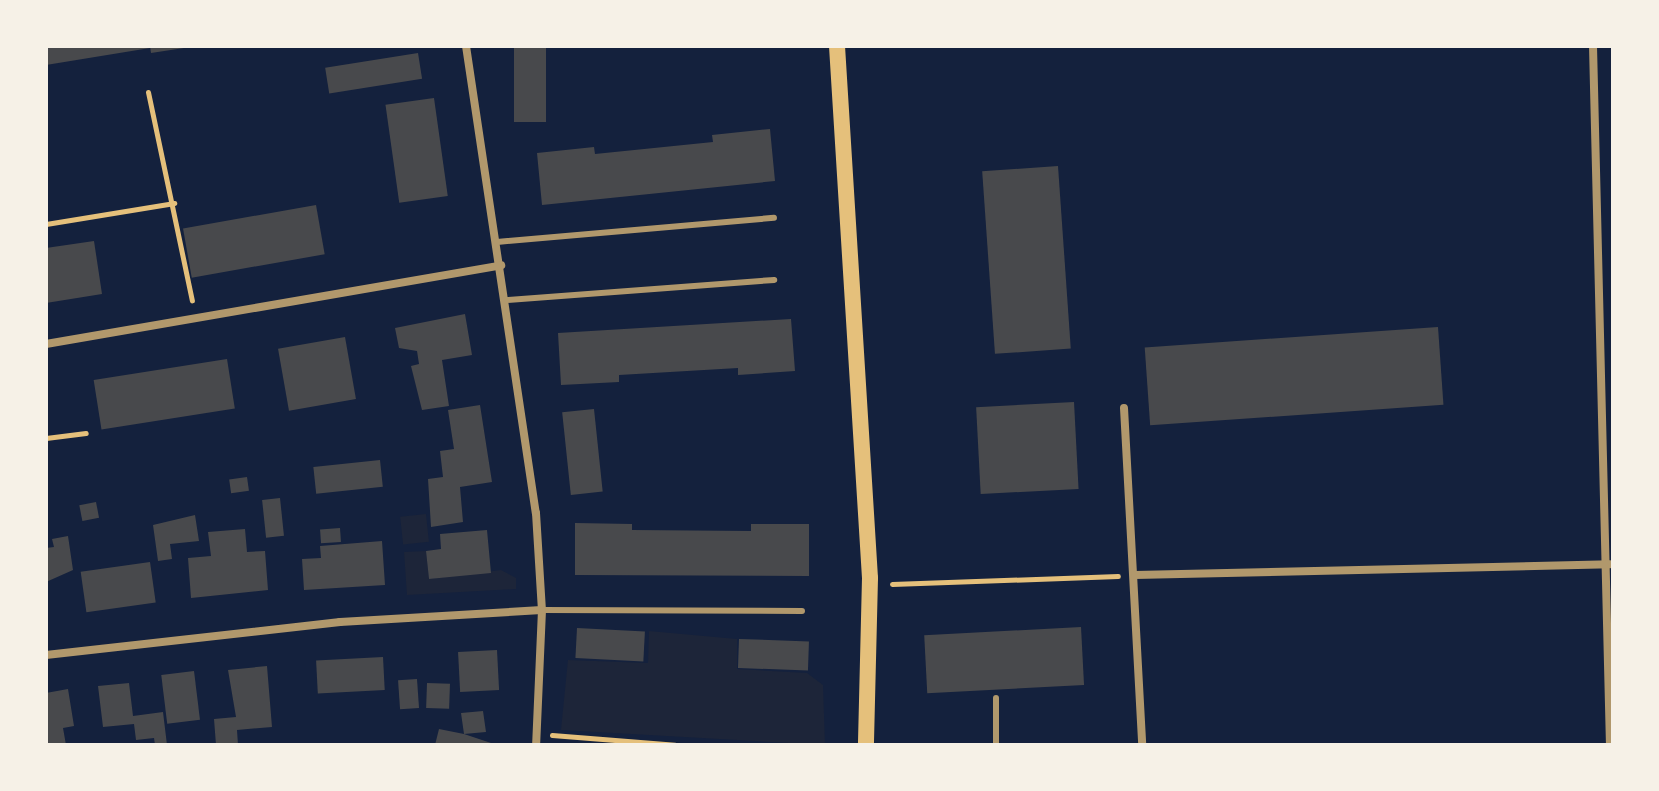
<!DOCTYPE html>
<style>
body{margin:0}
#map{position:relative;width:1659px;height:791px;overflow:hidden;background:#14213d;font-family:Ubuntu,sans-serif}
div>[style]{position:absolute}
.green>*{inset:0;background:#1d2539;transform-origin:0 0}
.building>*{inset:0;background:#48494c;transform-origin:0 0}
.path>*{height:5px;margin:-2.5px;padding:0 2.5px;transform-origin:2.5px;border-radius:2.5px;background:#e5c07b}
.service>*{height:6px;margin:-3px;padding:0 3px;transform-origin:3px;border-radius:3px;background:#b1986c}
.minor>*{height:8px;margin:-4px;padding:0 4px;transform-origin:4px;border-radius:4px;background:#b1986c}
.secondary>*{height:16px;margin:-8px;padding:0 8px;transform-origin:8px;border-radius:8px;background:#e5c07b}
span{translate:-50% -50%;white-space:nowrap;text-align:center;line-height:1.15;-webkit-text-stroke:6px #f6f1e7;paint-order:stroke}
.frame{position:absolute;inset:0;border:48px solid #f6f1e7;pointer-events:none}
</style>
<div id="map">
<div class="green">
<i style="left:426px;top:514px;width:28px;height:26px;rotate:84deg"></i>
<i style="clip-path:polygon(426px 551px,429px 579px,501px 570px,516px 578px,516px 589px,407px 595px,404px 552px)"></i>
<i style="clip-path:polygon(649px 631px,737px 639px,737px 669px,807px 673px,823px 685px,825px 745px,561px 730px,568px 660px,648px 663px)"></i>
</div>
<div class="building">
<i style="clip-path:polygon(46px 46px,150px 46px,150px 48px,46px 65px)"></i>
<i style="clip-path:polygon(150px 46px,184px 46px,184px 48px,151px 53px)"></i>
<i style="left:514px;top:46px;width:32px;height:76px"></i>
<i style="left:418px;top:53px;width:26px;height:94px;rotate:81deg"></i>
<i style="left:434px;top:98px;width:99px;height:49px;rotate:82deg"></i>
<i style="clip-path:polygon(770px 129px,775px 181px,542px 205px,537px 153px,594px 147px,595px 154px,713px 142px,712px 135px)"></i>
<i style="left:1058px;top:166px;width:183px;height:76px;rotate:86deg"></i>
<i style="left:316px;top:205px;width:50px;height:135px;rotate:80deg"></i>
<i style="clip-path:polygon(94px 241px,102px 294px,46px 303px,46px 248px)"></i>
<i style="clip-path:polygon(465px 314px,472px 355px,442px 360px,449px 406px,422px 410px,411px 366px,419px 364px,417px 351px,399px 348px,395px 328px)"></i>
<i style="clip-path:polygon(791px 319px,795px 371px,738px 375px,738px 368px,619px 375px,619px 382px,561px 385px,558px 333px)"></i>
<i style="left:1438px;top:327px;width:78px;height:294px;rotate:86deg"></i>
<i style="left:345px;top:337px;width:63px;height:68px;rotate:80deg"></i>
<i style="left:227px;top:359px;width:50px;height:135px;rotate:81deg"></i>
<i style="left:1074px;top:402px;width:87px;height:98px;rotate:87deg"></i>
<i style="clip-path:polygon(480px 405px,492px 482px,460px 487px,463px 522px,431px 527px,428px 479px,443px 477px,440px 451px,454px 449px,448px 410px)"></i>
<i style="left:594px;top:409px;width:83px;height:32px;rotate:84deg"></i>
<i style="left:380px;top:460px;width:27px;height:67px;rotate:84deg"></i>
<i style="left:247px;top:477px;width:14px;height:18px;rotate:82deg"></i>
<i style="left:280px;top:498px;width:38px;height:18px;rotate:84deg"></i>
<i style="left:96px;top:502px;width:16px;height:17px;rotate:79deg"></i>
<i style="clip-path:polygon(195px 515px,199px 541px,170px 544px,172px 559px,158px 561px,153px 525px)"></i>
<i style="clip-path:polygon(575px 523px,632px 524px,632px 530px,751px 531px,751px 524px,809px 524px,809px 576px,575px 575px)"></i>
<i style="left:340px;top:528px;width:14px;height:20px;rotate:86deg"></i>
<i style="clip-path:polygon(245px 529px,247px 552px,265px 551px,268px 590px,191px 598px,188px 558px,211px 556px,208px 532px)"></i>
<i style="clip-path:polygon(487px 530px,491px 573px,429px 579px,426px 551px,441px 549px,440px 534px)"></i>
<i style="clip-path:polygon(68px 536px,73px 570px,46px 582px,46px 548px,54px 547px,52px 539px)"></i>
<i style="clip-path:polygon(382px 541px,385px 585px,304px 590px,302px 559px,321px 558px,320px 546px)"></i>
<i style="left:150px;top:562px;width:41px;height:70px;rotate:82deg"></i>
<i style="left:1081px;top:627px;width:58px;height:157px;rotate:87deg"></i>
<i style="left:577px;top:628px;width:68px;height:30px;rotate:3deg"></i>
<i style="left:739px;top:639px;width:70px;height:29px;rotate:2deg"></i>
<i style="left:497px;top:650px;width:40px;height:39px;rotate:87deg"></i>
<i style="left:383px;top:657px;width:33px;height:67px;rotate:87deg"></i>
<i style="clip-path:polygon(267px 666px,272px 727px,237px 730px,238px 745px,216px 745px,214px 719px,236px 717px,228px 670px)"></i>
<i style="left:194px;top:671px;width:49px;height:33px;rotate:83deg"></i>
<i style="left:417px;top:679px;width:29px;height:19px;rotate:86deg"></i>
<i style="clip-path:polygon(129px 683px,133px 716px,163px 712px,167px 745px,155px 745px,154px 738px,136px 740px,134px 724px,103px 727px,98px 686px)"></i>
<i style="left:427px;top:683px;width:23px;height:25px;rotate:2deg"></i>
<i style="clip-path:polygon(68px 689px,74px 726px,63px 728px,66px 745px,46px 745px,46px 693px)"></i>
<i style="clip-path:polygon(483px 711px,486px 732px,464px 734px,497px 745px,435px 745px,439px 729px,464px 734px,461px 713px)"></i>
</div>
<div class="path">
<i style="left:148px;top:92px;width:213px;rotate:78.1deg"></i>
<i style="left:46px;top:224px;width:130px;rotate:-9.3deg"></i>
<i style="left:46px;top:438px;width:40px;rotate:-7.1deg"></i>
<i style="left:892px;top:584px;width:226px;rotate:-2deg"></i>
<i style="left:552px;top:735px;width:123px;rotate:4.6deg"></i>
</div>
<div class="service">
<i style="left:497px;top:242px;width:278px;rotate:-5deg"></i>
<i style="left:507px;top:300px;width:268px;rotate:-4.3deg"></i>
<i style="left:542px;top:610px;width:260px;rotate:0.2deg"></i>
<i style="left:996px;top:698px;width:47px;rotate:90deg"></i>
</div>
<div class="minor">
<i style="left:466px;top:46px;width:472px;rotate:81.5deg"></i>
<i style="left:536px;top:513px;width:97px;rotate:86.5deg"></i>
<i style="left:542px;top:610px;width:135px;rotate:92.5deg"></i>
<i style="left:1593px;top:46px;width:699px;rotate:88.61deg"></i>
<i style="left:46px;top:344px;width:462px;rotate:-9.8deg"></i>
<i style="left:1124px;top:408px;width:337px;rotate:86.9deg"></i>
<i style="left:1135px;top:575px;width:475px;rotate:-1.3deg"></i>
<i style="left:46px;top:655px;width:296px;rotate:-6.4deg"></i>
<i style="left:340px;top:622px;width:202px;rotate:-3.4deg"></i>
</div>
<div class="secondary">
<i style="left:837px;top:46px;width:533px;rotate:86.45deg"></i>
<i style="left:870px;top:578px;width:167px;rotate:91.4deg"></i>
</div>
<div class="frame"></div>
</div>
